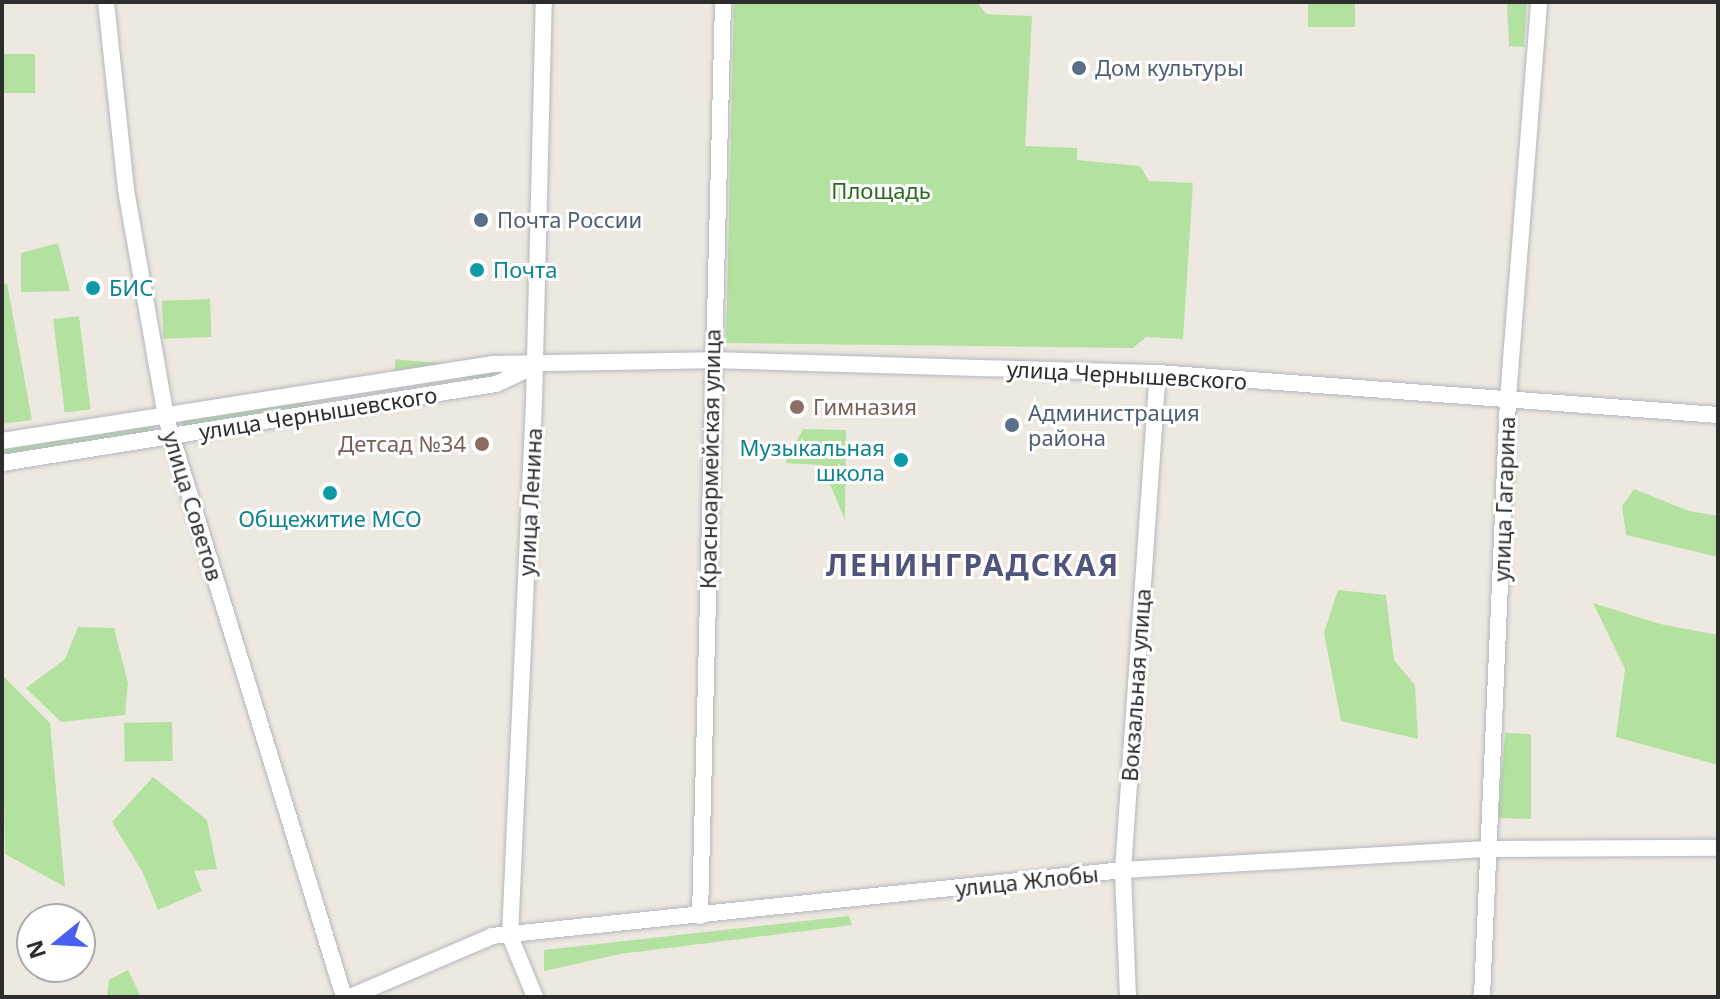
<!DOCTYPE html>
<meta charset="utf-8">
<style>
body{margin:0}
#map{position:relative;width:1720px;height:999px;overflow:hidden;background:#eee9e0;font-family:"Noto Sans",sans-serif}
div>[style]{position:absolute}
.green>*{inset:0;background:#b3e1a0;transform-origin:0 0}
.roads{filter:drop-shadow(0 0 2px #b4b6bf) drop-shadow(0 0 2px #b4b6bf)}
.minor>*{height:16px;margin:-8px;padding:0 8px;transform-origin:8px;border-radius:8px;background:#fff}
.dots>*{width:22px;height:22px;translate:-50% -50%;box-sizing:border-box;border:4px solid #fff;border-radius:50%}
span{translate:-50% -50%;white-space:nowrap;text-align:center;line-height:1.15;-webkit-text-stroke:6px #fff;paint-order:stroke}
.service-label{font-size:22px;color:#4e5e75}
.left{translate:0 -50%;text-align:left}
.park-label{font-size:22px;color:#2a691f}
.culture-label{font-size:22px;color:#0d838f}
.right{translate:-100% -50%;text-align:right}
.street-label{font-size:22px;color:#2d2d2d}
.education-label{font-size:22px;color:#785e54}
.district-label{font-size:30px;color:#4f547c;font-weight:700;letter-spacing:2px}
.frame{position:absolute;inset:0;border:4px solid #2d2d2d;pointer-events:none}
.north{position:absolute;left:16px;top:903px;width:80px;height:80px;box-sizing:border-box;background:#fff;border:2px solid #ababab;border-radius:50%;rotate:252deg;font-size:22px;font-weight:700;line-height:32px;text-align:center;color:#2d2d2d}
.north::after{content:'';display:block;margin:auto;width:28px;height:36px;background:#495ff2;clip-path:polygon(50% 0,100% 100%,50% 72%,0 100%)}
</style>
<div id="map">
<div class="green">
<i style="clip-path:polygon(734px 2px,977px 2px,986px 14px,1032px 16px,1025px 146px,1077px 148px,1077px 160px,1140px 166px,1149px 181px,1193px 183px,1183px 339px,1146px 337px,1133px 348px,726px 343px)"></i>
<i style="left:1308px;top:2px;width:47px;height:25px"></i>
<i style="clip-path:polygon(1507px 2px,1527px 2px,1524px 47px,1509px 46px)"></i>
<i style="left:2px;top:54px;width:33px;height:39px"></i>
<i style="clip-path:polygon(58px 243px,70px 291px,21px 292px,21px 253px)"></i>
<i style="clip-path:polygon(7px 283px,32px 420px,2px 424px,2px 284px)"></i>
<i style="left:210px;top:299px;width:38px;height:48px;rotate:88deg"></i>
<i style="left:79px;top:316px;width:94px;height:26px;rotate:83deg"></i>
<i style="left:496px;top:368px;width:12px;height:101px;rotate:95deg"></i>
<i style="clip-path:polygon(311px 396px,304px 412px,184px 430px,181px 418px)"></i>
<i style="clip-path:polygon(153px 424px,155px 435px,2px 459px,2px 445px)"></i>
<i style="clip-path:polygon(803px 429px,846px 430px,845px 520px,822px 465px,785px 463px)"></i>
<i style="clip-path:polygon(1634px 489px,1689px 511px,1718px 516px,1718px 557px,1626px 535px,1622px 506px)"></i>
<i style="clip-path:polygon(1338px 590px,1386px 595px,1394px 660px,1415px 685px,1418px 739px,1341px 721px,1324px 633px)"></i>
<i style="clip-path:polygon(1593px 603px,1660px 624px,1718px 635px,1718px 765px,1616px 737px,1625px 669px)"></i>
<i style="clip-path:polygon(78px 627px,114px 628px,128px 683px,125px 715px,61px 722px,26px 688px,65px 659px)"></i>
<i style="clip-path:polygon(2px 675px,50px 723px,65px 887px,5px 854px)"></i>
<i style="left:172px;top:722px;width:39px;height:48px;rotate:89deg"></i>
<i style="clip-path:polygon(1505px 733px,1531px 734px,1531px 819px,1498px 818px)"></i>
<i style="clip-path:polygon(153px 777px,207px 820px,217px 869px,194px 871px,202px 891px,158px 910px,143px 873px,112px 822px)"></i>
<i style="clip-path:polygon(849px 916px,852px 925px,620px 954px,544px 971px,544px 950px)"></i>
<i style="clip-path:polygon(37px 967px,70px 967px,69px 978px,34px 976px)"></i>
<i style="clip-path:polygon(128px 970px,141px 997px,107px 997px,109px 980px)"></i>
</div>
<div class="roads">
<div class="minor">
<i style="left:106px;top:2px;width:189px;rotate:83.9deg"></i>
<i style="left:126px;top:190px;width:231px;rotate:80deg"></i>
<i style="left:166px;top:418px;width:606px;rotate:72.91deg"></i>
<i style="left:2px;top:441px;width:496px;rotate:-8.9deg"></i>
<i style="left:492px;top:364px;width:219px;rotate:-1deg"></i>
<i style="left:711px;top:360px;width:447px;rotate:1.7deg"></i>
<i style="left:1158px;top:373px;width:562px;rotate:4.29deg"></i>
<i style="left:2px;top:463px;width:500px;rotate:-9.09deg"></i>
<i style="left:496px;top:384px;width:38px;rotate:-25deg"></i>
<i style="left:700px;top:916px;width:914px;rotate:-88.56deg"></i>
<i style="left:350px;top:997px;width:155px;rotate:-23.2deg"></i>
<i style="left:492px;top:936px;width:634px;rotate:-5.97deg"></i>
<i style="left:1123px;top:870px;width:368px;rotate:-3.3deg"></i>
<i style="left:1490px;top:849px;width:228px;rotate:-0.3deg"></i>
<i style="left:535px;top:997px;width:66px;rotate:-112.3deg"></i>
<i style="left:510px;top:936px;width:536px;rotate:-87.43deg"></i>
<i style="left:534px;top:401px;width:399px;rotate:-88.6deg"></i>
<i style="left:1128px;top:997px;width:127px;rotate:-92.3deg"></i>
<i style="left:1123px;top:870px;width:498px;rotate:-86deg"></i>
<i style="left:1482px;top:997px;width:600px;rotate:-87.51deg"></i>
<i style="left:1508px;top:398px;width:397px;rotate:-85.5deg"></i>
</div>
</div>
<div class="dots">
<i style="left:1079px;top:68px;background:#5c6f8a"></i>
<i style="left:481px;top:220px;background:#5c6f8a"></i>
<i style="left:477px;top:270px;background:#0f9aa8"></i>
<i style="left:93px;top:288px;background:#0f9aa8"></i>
<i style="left:797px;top:407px;background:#8d6e63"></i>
<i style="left:1012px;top:425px;background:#5c6f8a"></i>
<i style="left:482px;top:444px;background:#8d6e63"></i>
<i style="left:901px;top:460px;background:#0f9aa8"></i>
<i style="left:330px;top:493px;background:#0f9aa8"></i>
</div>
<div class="service-label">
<span class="left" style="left:1095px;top:68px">Дом культуры</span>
<span class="left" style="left:497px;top:220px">Почта России</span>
<span class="left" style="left:1028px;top:425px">Администрация<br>района</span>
</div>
<div class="park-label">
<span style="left:881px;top:191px">Площадь</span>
</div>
<div class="culture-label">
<span class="left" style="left:493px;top:270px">Почта</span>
<span class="left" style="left:109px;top:288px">БИС</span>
<span class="right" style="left:885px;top:460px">Музыкальная<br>школа</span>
<span style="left:330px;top:519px">Общежитие МСО</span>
</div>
<div class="street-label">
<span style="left:1127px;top:375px;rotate:3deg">улица Чернышевского</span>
<span style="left:318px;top:413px;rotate:-9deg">улица Чернышевского</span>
<span style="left:710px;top:459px;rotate:-89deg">Красноармейская улица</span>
<span style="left:1504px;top:499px;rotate:-88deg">улица Гагарина</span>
<span style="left:530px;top:502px;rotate:-87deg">улица Ленина</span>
<span style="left:193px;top:506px;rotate:73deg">улица Советов</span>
<span style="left:1136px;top:685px;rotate:-86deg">Вокзальная улица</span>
<span style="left:1027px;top:881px;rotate:-6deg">улица Жлобы</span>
</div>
<div class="education-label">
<span class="left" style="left:813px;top:407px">Гимназия</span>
<span class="right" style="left:466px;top:444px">Детсад №34</span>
</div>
<div class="district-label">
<span style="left:973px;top:565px">ЛЕНИНГРАДСКАЯ</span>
</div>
<div class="frame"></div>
<div class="north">N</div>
</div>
